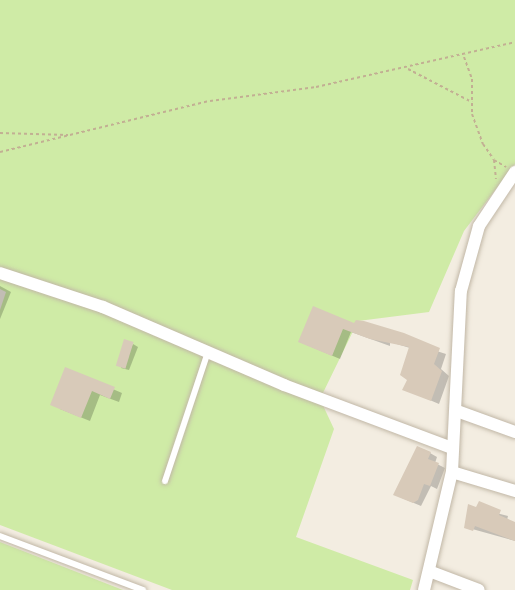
<!DOCTYPE html>
<style>
body{margin:0}
#map{position:relative;width:515px;height:590px;overflow:hidden;background:#f3ede1;font-family:"Source Sans 3",sans-serif}
div>[style]{position:absolute}
.green>*{inset:0;background:#cfeba6}
.shadow>*{inset:0;background:#0003}
.building>*{inset:0;background:#d8cab9;transform-origin:0 0}
.path>*{height:2px;margin-top:-1px;transform-origin:0;background:repeating-linear-gradient(90deg,#c2af93 0 3px,transparent 0 6px)}
.roads{filter:drop-shadow(0 0 2px #c1b7a6) drop-shadow(0 0 2px #c1b7a6)}
.lane>*{height:6px;margin:-3px;padding:0 3px;transform-origin:3px;border-radius:3px;background:#fff}
.street>*{height:12px;margin:-6px;padding:0 6px;transform-origin:6px;border-radius:6px;background:#fff}
span{translate:-50% -50%;white-space:nowrap;text-align:center;line-height:1.15;-webkit-text-stroke:4.5px #fff;paint-order:stroke}
</style>
<div id="map">
<div class="green">
<i style="clip-path:polygon(0 0,515px 0,515px 164px,464px 231px,429px 312px,358px 321px,320px 399px,334px 429px,296px 537px,413px 580px,410px 590px,172px 590px,0 525px,0 310px,6px 292px,0 289px)"></i>
<i style="clip-path:polygon(0 542px,123px 590px,0 590px)"></i>
</div>
<div class="shadow">
<i style="clip-path:polygon(0 286px,11px 292px,0 319px)"></i>
<i style="clip-path:polygon(355px 325px,446px 354px,441px 369px,449px 376px,439px 404px,404px 389px,409px 380px,410px 348px,390px 342px,390px 346px,351px 332px,340px 359px,300px 342px)"></i>
<i style="clip-path:polygon(133px 344px,138px 347px,129px 370px,121px 368px)"></i>
<i style="clip-path:polygon(66px 369px,122px 393px,119px 402px,100px 395px,90px 421px,60px 409px)"></i>
<i style="clip-path:polygon(430px 453px,437px 457px,435px 463px,445px 468px,437px 489px,431px 486px,421px 506px,402px 498px)"></i>
<i style="clip-path:polygon(469px 506px,508px 516px,507px 520px,515px 523px,515px 541px,465px 527px)"></i>
</div>
<div class="building">
<i style="clip-path:polygon(313px 306px,354px 323px,356px 320px,364px 321px,404px 333px,440px 348px,434px 364px,442px 371px,431px 401px,402px 390px,407px 380px,400px 375px,409px 347px,370px 339px,343px 329px,332px 356px,298px 342px)"></i>
<i style="left:124px;top:339px;width:10px;height:28px;rotate:17deg"></i>
<i style="clip-path:polygon(65px 367px,115px 387px,110px 399px,92px 391px,81px 418px,50px 405px)"></i>
<i style="clip-path:polygon(417px 446px,431px 452px,428px 459px,439px 463px,430px 486px,424px 484px,418px 500px,413px 503px,393px 495px)"></i>
<i style="clip-path:polygon(479px 501px,501px 510px,499px 515px,515px 522px,515px 541px,475px 526px,473px 531px,464px 528px,468px 504px,476px 507px)"></i>
</div>
<div class="path">
<i style="left:464px;top:57px;width:23px;rotate:70deg"></i>
<i style="left:472px;top:79px;width:35px;rotate:90deg"></i>
<i style="left:472px;top:114px;width:32px;rotate:70deg"></i>
<i style="left:483px;top:144px;width:19px;rotate:55deg"></i>
<i style="left:494px;top:160px;width:14px;rotate:30deg"></i>
<i style="left:408px;top:69px;width:72px;rotate:27.3deg"></i>
<i style="left:0;top:133px;width:68px;rotate:1.7deg"></i>
<i style="left:0;top:152px;width:216px;rotate:-13.7deg"></i>
<i style="left:210px;top:101px;width:107px;rotate:-7.5deg"></i>
<i style="left:316px;top:87px;width:204px;rotate:-12.7deg"></i>
<i style="left:494px;top:160px;width:19px;rotate:84deg"></i>
</div>
<div class="roads">
<div class="lane">
<i style="left:165px;top:481px;width:136px;rotate:-71.6deg"></i>
<i style="left:0;top:536px;width:153px;rotate:20.7deg"></i>
</div>
<div class="street">
<i style="left:0;top:273px;width:108px;rotate:18.3deg"></i>
<i style="left:103px;top:307px;width:197px;rotate:23.3deg"></i>
<i style="left:284px;top:385px;width:179px;rotate:20.6deg"></i>
<i style="left:457px;top:411px;width:62px;rotate:19.9deg"></i>
<i style="left:452px;top:472px;width:66px;rotate:16.8deg"></i>
<i style="left:429px;top:571px;width:53px;rotate:20.8deg"></i>
<i style="left:424px;top:590px;width:121px;rotate:-76.7deg"></i>
<i style="left:452px;top:472px;width:181px;rotate:-87.2deg"></i>
<i style="left:461px;top:291px;width:67px;rotate:-74.5deg"></i>
<i style="left:479px;top:226px;width:65px;rotate:-56.3deg"></i>
</div>
</div>
</div>
